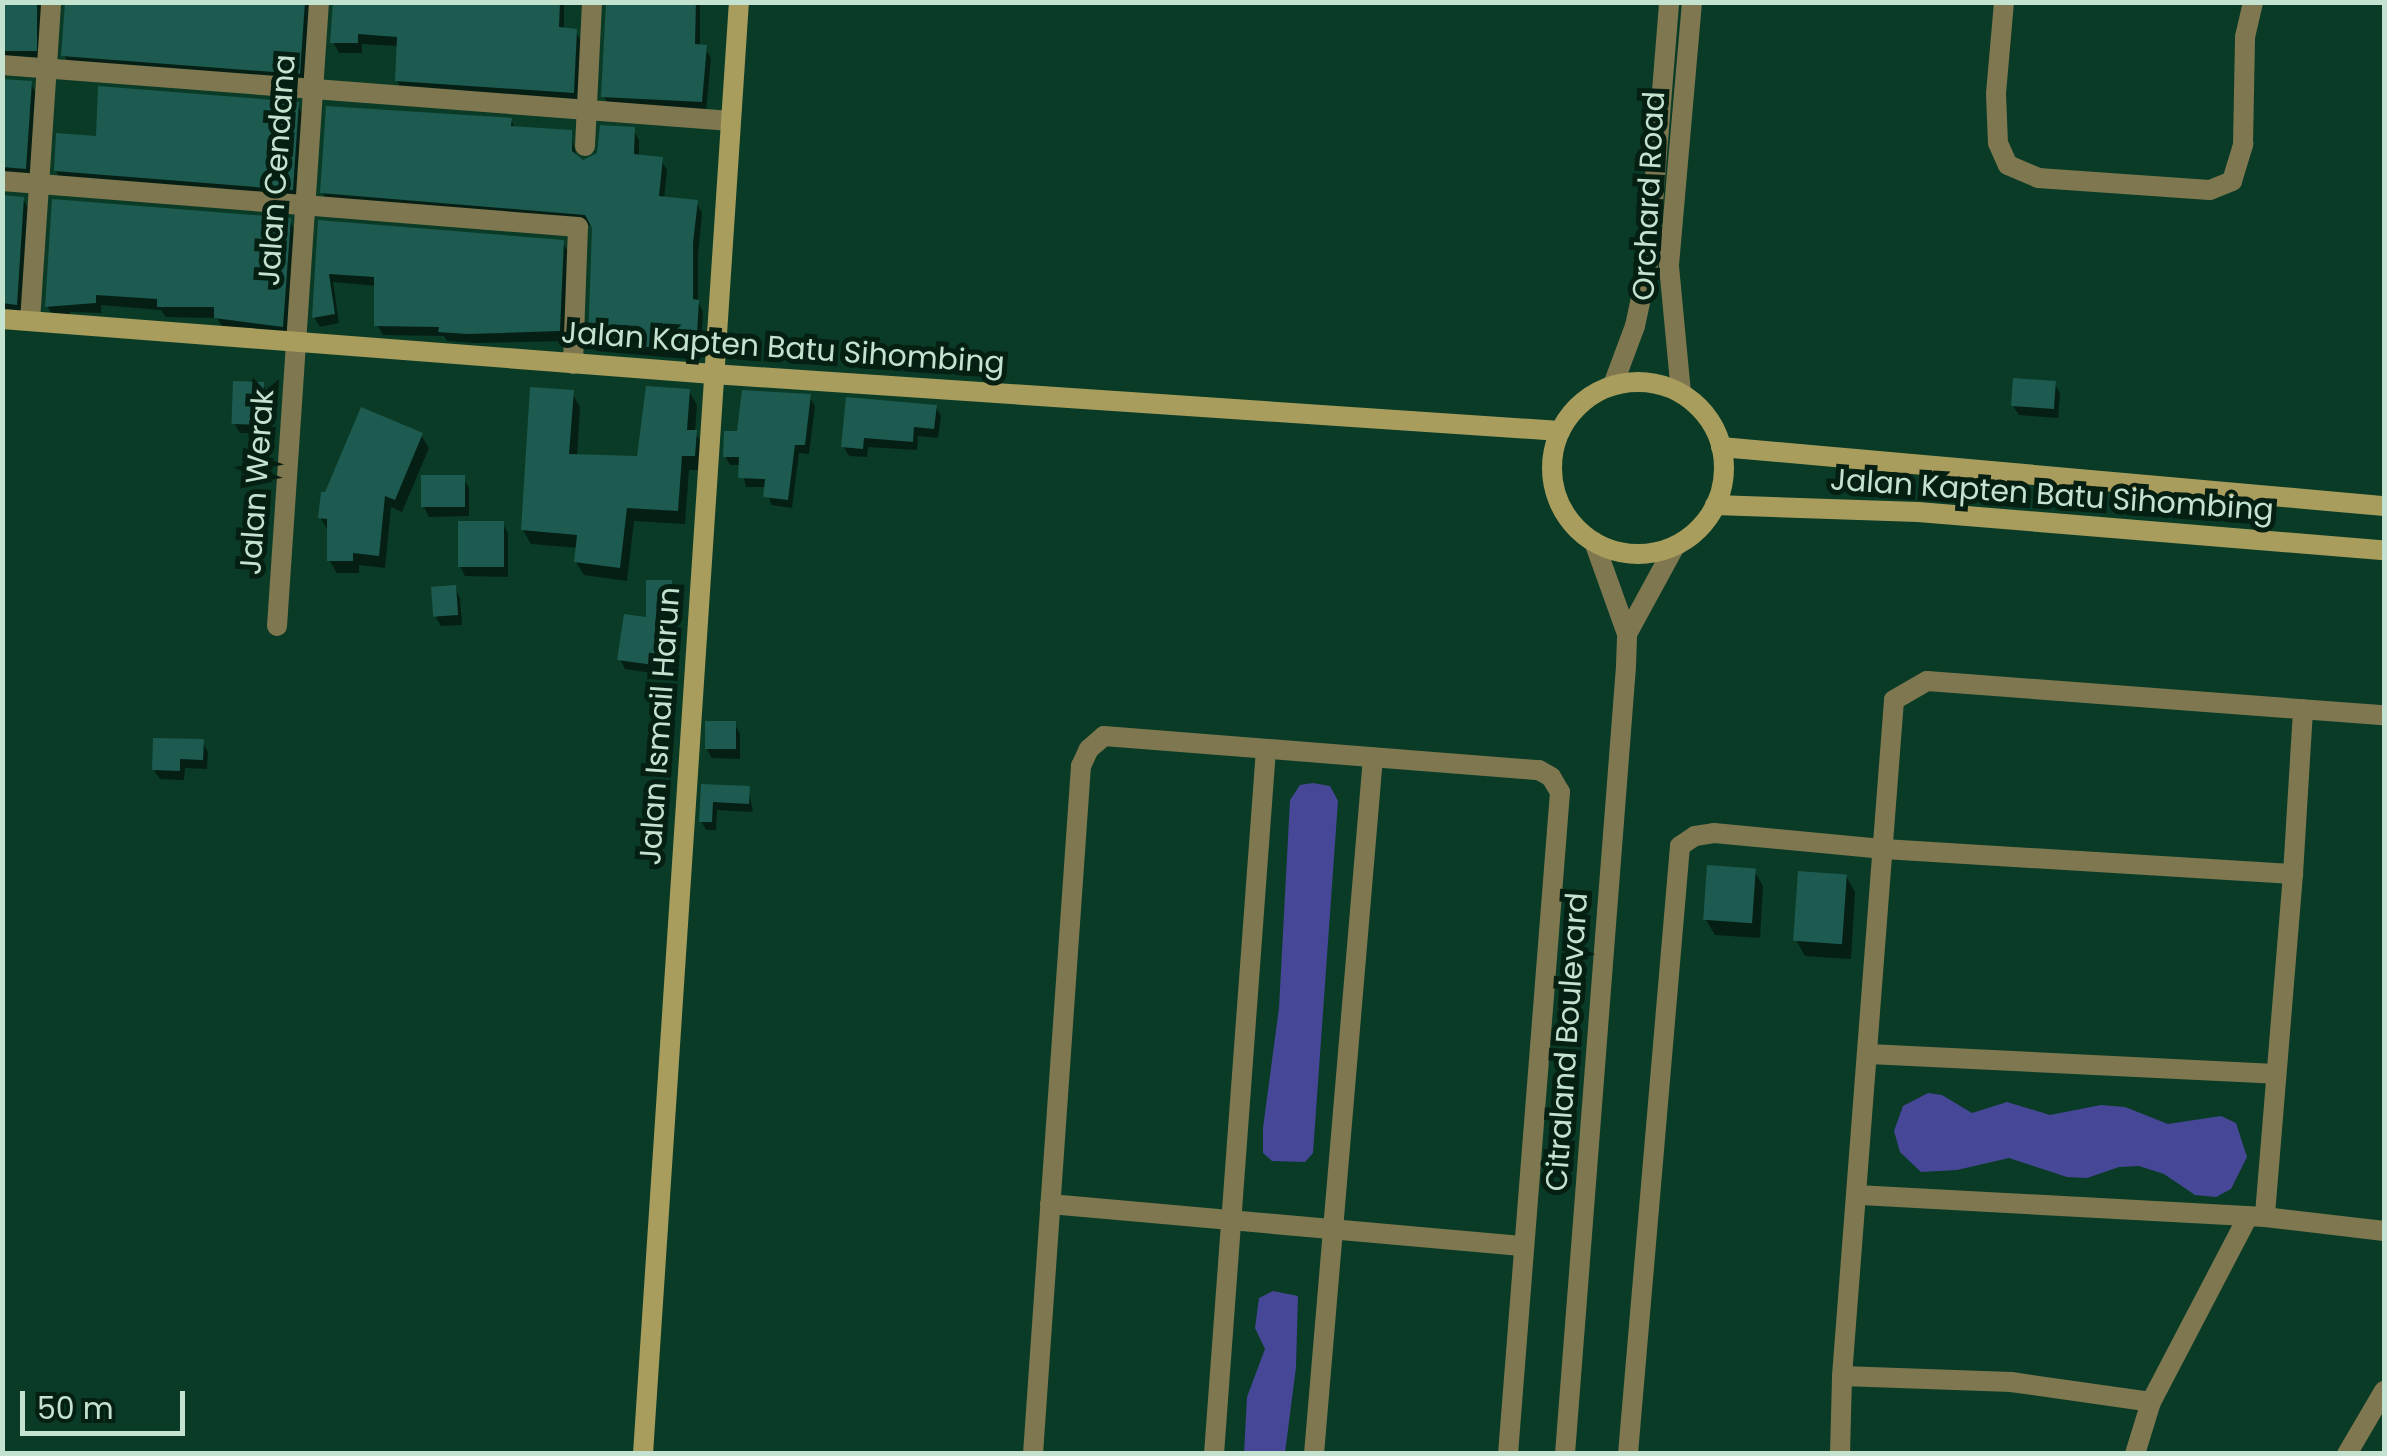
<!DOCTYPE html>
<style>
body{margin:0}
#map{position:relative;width:2387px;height:1456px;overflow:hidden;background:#0a3b26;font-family:Poppins,sans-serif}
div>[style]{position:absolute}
.water>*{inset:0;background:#474797}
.shadow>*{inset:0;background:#0007}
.building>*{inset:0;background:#1d5a4f;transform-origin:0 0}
.street>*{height:20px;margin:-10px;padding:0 10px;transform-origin:10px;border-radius:10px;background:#7e774f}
.secondary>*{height:20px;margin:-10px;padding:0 10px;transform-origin:10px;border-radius:10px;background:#a99d5d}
.secondary>.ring{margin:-10px;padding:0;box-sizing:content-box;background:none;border:20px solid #a99d5d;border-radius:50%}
span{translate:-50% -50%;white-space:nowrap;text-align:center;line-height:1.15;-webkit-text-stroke:10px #061f13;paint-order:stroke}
.street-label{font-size:30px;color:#c4e2d0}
.frame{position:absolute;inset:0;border:5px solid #c4e2d0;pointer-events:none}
.scale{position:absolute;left:20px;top:1391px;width:165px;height:45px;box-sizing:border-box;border:5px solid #c4e2d0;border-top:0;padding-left:12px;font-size:30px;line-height:35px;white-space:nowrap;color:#c4e2d0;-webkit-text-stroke:8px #061f13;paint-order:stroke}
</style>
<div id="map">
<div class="water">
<i style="clip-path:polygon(1313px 783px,1330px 786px,1338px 801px,1313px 1153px,1305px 1162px,1272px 1161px,1263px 1153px,1263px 1128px,1279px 1008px,1290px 800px,1300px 785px)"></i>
<i style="clip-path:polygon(1928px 1093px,1942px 1095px,1972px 1113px,2007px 1102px,2050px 1115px,2101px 1105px,2125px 1107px,2168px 1124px,2221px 1116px,2236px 1123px,2247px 1157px,2231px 1189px,2216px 1197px,2195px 1195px,2164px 1174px,2139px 1166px,2119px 1167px,2087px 1178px,2067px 1177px,2009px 1158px,1957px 1170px,1921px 1172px,1900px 1152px,1894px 1131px,1903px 1106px)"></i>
<i style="clip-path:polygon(1273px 1291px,1298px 1296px,1296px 1367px,1285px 1453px,1244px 1453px,1247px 1397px,1265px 1349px,1255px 1328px,1259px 1298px)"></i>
</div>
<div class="shadow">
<i style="clip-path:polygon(2px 2px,49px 2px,39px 64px,2px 63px)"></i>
<i style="clip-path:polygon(66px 2px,316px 2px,305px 84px,70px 66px,64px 55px)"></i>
<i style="clip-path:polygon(333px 2px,564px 2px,564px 30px,575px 31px,582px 42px,579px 103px,403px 91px,397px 81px,399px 46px,362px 44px,362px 53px,339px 53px,333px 42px)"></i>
<i style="clip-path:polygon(608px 2px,700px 2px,700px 47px,705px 48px,711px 58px,706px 112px,610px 107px,604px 97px)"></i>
<i style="clip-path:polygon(2px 80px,30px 83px,37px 94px,31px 179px,2px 179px)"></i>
<i style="clip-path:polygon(297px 104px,303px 115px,297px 200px,62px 181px,56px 171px,99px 138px)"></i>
<i style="clip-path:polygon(511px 120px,515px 128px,570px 132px,577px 158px,583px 162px,633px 130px,639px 140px,639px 157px,661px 160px,667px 170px,664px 199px,696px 202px,702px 213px,698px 255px,698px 302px,703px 312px,700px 360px,596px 351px,590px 341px,594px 226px,328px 202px,322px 192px)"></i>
<i style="clip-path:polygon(2px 196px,23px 199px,29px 210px,22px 315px,2px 313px)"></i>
<i style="clip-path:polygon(289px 220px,296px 232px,289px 337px,223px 328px,217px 318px,166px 317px,161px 310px,101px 305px,101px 313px,70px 312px,69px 319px,54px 318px,47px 306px)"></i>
<i style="clip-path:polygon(320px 223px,562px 242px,568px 252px,565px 341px,475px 343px,447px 341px,444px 336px,383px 335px,377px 325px,377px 286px,333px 282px,339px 323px,320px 327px,314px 317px)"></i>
<i style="clip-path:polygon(2054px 383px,2060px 393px,2058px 418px,2019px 415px,2013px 406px)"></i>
<i style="clip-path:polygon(263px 385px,268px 394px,267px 434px,240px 433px,234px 423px)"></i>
<i style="clip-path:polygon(689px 391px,697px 405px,695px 432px,703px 447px,702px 470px,689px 470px,685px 524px,634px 521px,627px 581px,584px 575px,576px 562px,578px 548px,531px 544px,523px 530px,572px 393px,580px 407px,577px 457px,640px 459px)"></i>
<i style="clip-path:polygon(809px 397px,815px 406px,809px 454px,799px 453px,792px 508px,771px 505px,767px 487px,746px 487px,741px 465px,730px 465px,725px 456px,740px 433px)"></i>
<i style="clip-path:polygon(936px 407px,941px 416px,938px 438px,918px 436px,917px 450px,868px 447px,867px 457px,849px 456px,844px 447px)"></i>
<i style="clip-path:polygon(421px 435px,429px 448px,402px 512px,391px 507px,385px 568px,359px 565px,359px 573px,337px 573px,329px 560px,328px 531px,321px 518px)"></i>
<i style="clip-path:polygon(463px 478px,469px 488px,469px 516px,429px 517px,424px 507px)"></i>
<i style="clip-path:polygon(503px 524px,508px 533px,508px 577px,465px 576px,460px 566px)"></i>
<i style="clip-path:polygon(670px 582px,676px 592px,676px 619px,667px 619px,658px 674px,625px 669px,620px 659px)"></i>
<i style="clip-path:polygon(455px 588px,460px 598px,462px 625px,441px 626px,435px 616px)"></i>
<i style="clip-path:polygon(735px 724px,740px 734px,740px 759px,712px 758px,706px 748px)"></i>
<i style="clip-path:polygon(202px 742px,208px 752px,207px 769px,185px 768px,184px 780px,160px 779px,154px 770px)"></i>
<i style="clip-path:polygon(703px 787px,748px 788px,753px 812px,717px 810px,716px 830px,706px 830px,701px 821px)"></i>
<i style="clip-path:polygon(1754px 871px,1763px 886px,1760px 938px,1715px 935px,1706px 920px)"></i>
<i style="clip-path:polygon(1846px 876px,1855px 892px,1851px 959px,1805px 956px,1796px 940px)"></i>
</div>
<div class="building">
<i style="left:2px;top:2px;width:35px;height:49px"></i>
<i style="clip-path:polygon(65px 2px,305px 2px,300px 74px,61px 56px)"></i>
<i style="clip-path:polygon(333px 2px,560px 2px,559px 27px,577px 29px,574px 93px,395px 81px,397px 37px,358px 34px,358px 43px,330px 43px)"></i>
<i style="clip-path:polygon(606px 2px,696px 2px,695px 44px,707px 45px,702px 102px,601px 97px)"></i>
<i style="clip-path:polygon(2px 79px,32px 81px,26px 169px,2px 167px)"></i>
<i style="clip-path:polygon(98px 86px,299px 102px,293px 190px,54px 171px,56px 133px,96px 136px)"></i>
<i style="clip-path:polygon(326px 106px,512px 118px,511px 126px,572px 130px,572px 151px,583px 160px,597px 153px,600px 125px,635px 127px,634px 154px,663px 157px,659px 196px,698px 200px,693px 243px,693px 299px,699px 300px,696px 351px,588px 342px,592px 228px,585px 215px,320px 193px)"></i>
<i style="clip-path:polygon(2px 195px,24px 197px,17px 305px,2px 303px)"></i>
<i style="clip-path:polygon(52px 199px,291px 218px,283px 327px,214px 318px,214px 307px,157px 307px,157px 299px,96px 295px,96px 303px,45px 307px)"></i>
<i style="clip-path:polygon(318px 220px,564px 240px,560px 331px,468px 334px,438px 332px,439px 327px,374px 326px,374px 277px,329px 274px,335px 314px,312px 318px)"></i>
<i style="left:2013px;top:378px;width:43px;height:28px;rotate:4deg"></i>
<i style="left:233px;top:381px;width:31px;height:43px;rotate:2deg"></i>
<i style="clip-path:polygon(646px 386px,690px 389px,687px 430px,697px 430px,695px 456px,682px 456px,678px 511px,627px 508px,620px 568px,574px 562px,577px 535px,521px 530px,530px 387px,574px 390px,569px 454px,637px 456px)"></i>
<i style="clip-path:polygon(742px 390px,811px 394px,805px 445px,795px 445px,788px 500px,763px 497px,765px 479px,738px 478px,739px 457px,723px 457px,724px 431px,737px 431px)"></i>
<i style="clip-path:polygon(846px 397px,937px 405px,934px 429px,914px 427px,913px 442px,864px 438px,863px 449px,841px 447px)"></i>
<i style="clip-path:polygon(361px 407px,423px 433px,395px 500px,385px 496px,379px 556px,353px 553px,353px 561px,327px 561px,327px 519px,318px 518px,321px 492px,325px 492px)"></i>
<i style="left:465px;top:475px;width:32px;height:44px;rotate:90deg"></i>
<i style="left:458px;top:521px;width:46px;height:46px"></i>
<i style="clip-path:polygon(646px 580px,672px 580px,672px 609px,662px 609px,654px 665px,617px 660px,624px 614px,646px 617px)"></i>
<i style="left:456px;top:585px;width:30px;height:25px;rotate:86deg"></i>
<i style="left:705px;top:721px;width:31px;height:28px"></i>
<i style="clip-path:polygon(153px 738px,204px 739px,203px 760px,180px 759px,180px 771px,152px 770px)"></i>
<i style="clip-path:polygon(701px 784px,750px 786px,749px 804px,713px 802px,712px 822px,699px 822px)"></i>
<i style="left:1707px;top:865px;width:49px;height:55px;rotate:4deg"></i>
<i style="left:1798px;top:871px;width:49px;height:70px;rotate:4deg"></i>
</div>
<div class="street">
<i style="left:2004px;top:2px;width:92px;rotate:95deg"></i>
<i style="left:1996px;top:94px;width:49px;rotate:87.7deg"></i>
<i style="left:1998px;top:143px;width:24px;rotate:66deg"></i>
<i style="left:2008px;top:165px;width:33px;rotate:23deg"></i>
<i style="left:2038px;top:178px;width:172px;rotate:4deg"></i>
<i style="left:2210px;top:190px;width:24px;rotate:-22deg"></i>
<i style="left:2232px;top:181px;width:39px;rotate:-73deg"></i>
<i style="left:2243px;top:144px;width:107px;rotate:-88.9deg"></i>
<i style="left:2245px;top:37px;width:36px;rotate:-77deg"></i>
<i style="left:2px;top:65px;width:731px;rotate:4.39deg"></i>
<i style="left:585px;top:146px;width:144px;rotate:-87.2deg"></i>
<i style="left:2px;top:181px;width:578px;rotate:4.57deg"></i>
<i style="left:578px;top:227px;width:137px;rotate:92.1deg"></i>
<i style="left:30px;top:321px;width:320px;rotate:-86.2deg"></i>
<i style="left:1613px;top:385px;width:63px;rotate:-69.6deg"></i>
<i style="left:1635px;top:326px;width:62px;rotate:-78deg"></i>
<i style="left:1648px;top:265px;width:264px;rotate:-85.4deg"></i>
<i style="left:1681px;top:393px;width:129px;rotate:-95.4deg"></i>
<i style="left:1669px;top:265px;width:264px;rotate:-85deg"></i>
<i style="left:277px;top:626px;width:625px;rotate:-86.15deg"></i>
<i style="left:1627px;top:634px;width:100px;rotate:-61.4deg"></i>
<i style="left:2293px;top:874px;width:165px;rotate:-86.5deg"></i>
<i style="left:1869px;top:1054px;width:407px;rotate:2.8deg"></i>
<i style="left:1050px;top:1204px;width:476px;rotate:5.1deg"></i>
<i style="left:2265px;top:1217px;width:120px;rotate:6.7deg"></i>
<i style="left:1842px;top:1376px;width:169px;rotate:2deg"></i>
<i style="left:2011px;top:1382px;width:141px;rotate:8.1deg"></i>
<i style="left:1033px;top:1454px;width:690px;rotate:-86.01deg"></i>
<i style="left:1081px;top:766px;width:19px;rotate:-65deg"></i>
<i style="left:1089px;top:749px;width:20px;rotate:-41deg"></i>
<i style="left:1104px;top:736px;width:436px;rotate:4.5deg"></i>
<i style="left:1539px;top:770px;width:14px;rotate:30deg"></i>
<i style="left:1551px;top:777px;width:17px;rotate:59deg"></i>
<i style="left:1560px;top:792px;width:664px;rotate:94.49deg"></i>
<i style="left:1214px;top:1454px;width:707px;rotate:-85.78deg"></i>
<i style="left:1314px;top:1454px;width:699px;rotate:-85.16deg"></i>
<i style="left:1565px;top:1454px;width:790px;rotate:-85.57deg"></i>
<i style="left:1626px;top:666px;width:32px;rotate:-88deg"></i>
<i style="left:1627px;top:634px;width:98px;rotate:-109.7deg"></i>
<i style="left:1628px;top:1454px;width:610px;rotate:-85.11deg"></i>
<i style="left:1680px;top:846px;width:18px;rotate:-34deg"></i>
<i style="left:1695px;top:836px;width:19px;rotate:-9deg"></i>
<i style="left:1714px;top:833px;width:171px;rotate:5.4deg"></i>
<i style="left:1884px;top:849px;width:410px;rotate:3.5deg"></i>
<i style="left:2293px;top:874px;width:344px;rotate:94.7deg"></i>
<i style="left:2265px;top:1217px;width:409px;rotate:-176.9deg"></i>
<i style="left:1840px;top:1454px;width:78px;rotate:-88.5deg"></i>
<i style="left:1842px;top:1376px;width:678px;rotate:-85.6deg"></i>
<i style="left:1894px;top:700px;width:38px;rotate:-30deg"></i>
<i style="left:1927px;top:681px;width:458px;rotate:4.3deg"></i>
<i style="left:2135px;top:1454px;width:54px;rotate:-72.9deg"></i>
<i style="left:2151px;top:1402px;width:208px;rotate:-62.4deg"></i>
<i style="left:2347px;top:1454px;width:73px;rotate:-59.6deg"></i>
</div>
<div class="secondary">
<i style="left:2px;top:319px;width:713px;rotate:4.42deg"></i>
<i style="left:713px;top:374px;width:849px;rotate:3.85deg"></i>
<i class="ring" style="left:1552px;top:382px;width:152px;height:152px"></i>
<i style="left:1721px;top:447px;width:666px;rotate:5.09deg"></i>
<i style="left:1715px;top:505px;width:203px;rotate:2deg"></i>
<i style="left:1918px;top:512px;width:468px;rotate:4.7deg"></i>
<i style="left:643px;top:1454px;width:1455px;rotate:-86.22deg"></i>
</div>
<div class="street-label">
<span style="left:277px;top:170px;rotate:-86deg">Jalan Cendana</span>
<span style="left:1649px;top:196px;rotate:-87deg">Orchard Road</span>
<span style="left:783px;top:348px;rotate:4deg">Jalan Kapten Batu Sihombing</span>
<span style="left:257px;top:482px;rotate:-86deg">Jalan Werak</span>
<span style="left:2052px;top:495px;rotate:4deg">Jalan Kapten Batu Sihombing</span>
<span style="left:660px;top:726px;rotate:-86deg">Jalan Ismail Harun</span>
<span style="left:1567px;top:1042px;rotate:-86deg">Citraland Boulevard</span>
</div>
<div class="frame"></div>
<div class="scale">50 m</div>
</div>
